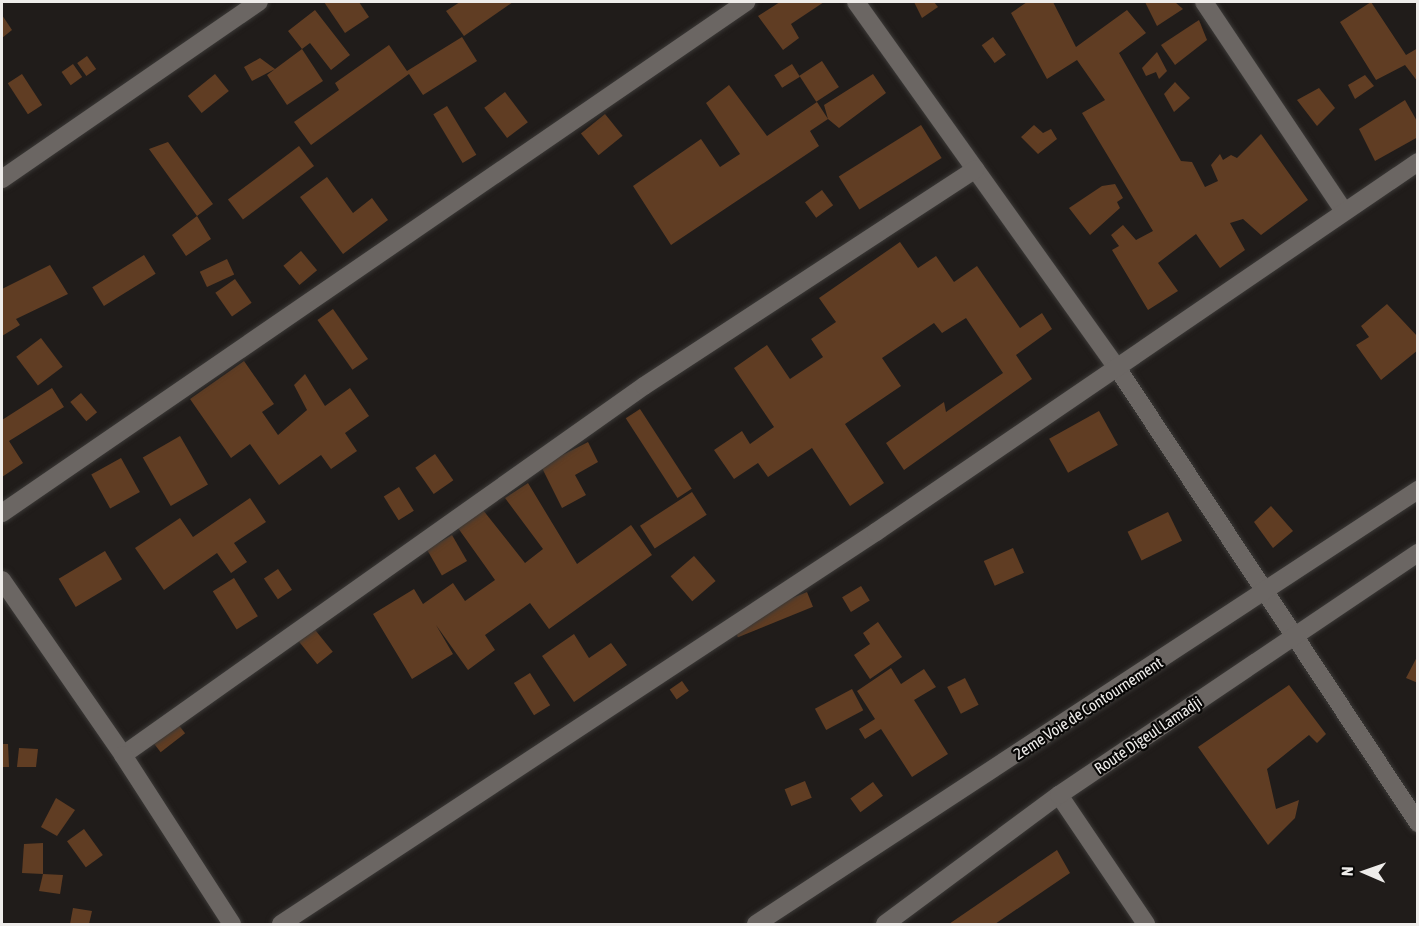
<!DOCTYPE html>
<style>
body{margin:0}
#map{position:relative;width:1419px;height:926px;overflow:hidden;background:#201c1a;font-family:"Asap Condensed",sans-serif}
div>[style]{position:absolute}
.building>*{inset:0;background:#603d23;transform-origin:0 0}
.roads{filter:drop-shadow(0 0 2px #3b3937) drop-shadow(0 0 2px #3b3937)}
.minor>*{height:18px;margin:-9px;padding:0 9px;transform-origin:9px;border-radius:9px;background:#6b6663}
.tertiary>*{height:18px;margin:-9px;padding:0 9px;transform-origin:9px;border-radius:9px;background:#6b6663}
.secondary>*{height:18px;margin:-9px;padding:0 9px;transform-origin:9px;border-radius:9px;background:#6b6663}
span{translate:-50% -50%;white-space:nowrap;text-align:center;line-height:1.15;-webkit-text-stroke:4.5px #080706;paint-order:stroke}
.street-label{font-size:16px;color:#eeecea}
.frame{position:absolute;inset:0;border:3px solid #eeecea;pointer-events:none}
.north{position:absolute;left:1335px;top:842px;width:60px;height:60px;-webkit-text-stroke:4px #080706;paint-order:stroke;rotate:272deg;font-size:16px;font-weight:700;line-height:24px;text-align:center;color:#eeecea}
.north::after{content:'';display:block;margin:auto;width:21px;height:27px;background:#eeecea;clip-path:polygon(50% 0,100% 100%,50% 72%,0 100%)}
</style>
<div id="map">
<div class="building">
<i style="clip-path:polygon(324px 2px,359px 2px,369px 17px,345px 33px)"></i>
<i style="clip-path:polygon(460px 2px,513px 2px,464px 36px,446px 11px)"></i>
<i style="clip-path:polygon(780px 2px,824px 2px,791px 24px,799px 38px,783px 50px,758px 16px)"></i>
<i style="clip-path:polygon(914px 2px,934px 2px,938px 7px,922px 18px)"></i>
<i style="clip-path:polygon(1027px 2px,1053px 2px,1076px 47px,1127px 10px,1146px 33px,1119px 53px,1181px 161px,1192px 162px,1205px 187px,1218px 181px,1211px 165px,1220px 154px,1223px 160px,1231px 155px,1237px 158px,1261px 134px,1308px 200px,1261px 235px,1243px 219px,1230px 223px,1245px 250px,1220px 268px,1196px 234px,1158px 263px,1178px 291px,1148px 310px,1112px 250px,1119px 246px,1111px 235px,1123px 225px,1136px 240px,1153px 231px,1082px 113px,1105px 100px,1077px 60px,1047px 79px,1011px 13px)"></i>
<i style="clip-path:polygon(1145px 2px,1175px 2px,1183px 9px,1157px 26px)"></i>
<i style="clip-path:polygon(1371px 2px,1406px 55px,1418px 48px,1418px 82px,1405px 65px,1376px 80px,1340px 22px)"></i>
<i style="clip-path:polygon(315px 10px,350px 55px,331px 70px,310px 43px,302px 49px,288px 31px)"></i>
<i style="clip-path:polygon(2px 15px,12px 30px,2px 38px)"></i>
<i style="clip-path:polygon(1199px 20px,1207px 40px,1175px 65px,1161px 45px)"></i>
<i style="clip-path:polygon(462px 37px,477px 61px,423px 95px,409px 74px,311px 145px,294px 122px,339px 90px,335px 83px,389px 45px,407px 71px)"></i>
<i style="left:993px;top:37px;width:22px;height:14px;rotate:54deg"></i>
<i style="clip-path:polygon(302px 49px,323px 81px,287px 105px,267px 75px,275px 69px,252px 81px,244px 67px,260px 58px,275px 69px)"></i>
<i style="clip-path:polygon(1157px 52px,1167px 71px,1159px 79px,1156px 72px,1146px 76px,1142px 68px)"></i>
<i style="left:87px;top:56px;width:16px;height:12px;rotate:55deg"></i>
<i style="left:822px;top:61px;width:31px;height:27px;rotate:57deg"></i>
<i style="left:73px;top:64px;width:16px;height:14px;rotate:55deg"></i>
<i style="left:792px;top:64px;width:15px;height:21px;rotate:58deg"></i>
<i style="left:22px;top:74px;width:37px;height:17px;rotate:57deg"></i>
<i style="left:215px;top:74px;width:22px;height:35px;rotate:51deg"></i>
<i style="clip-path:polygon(873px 74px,886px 93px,839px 128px,828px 119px,810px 131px,819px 146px,671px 245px,633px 186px,701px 139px,720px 167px,740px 154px,706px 103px,729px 85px,767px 136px,817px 102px,828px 119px,824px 105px)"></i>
<i style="clip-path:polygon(1365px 75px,1374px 86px,1355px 99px,1348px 85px)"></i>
<i style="clip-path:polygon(1175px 82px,1190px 98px,1174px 112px,1164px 94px)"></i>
<i style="clip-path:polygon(1319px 88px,1335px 108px,1317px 126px,1297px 100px)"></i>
<i style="left:505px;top:92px;width:38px;height:26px;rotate:53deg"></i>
<i style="clip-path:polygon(1405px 100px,1418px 123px,1418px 137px,1375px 161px,1359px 129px)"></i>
<i style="left:447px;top:106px;width:57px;height:16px;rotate:59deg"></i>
<i style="left:605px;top:114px;width:28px;height:31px;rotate:51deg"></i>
<i style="left:921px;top:125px;width:39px;height:97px;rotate:58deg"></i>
<i style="clip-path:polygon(1034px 125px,1043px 133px,1051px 129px,1057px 139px,1038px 154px,1021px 137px)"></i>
<i style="clip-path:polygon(168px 142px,213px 204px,197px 216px,211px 239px,186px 256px,172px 235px,197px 216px,149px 149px)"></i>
<i style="left:299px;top:146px;width:25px;height:89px;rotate:53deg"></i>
<i style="clip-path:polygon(327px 177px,353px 213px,372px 198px,388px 220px,343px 254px,300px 197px)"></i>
<i style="clip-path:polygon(1115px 184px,1123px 198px,1117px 202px,1120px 208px,1090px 235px,1069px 208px,1102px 186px)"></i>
<i style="left:822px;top:190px;width:19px;height:21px;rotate:54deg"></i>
<i style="clip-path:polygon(900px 242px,918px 268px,936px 256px,954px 282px,977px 266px,1020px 328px,1042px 313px,1052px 329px,1016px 355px,1032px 379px,904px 470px,886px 443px,944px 402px,946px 412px,1003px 373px,966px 318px,942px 333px,934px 323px,882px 358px,901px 386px,845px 424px,884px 483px,850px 506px,812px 448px,768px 477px,758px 463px,734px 479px,714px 450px,742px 431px,750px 444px,774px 427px,734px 368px,767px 345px,790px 379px,823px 357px,811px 339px,836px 322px,819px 298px)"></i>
<i style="left:301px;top:251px;width:25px;height:23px;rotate:50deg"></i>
<i style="left:144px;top:255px;width:22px;height:61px;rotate:58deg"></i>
<i style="left:227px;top:259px;width:17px;height:30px;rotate:65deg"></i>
<i style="clip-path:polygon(50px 265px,68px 294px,16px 319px,20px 325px,2px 336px,2px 289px)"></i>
<i style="left:235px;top:279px;width:29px;height:24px;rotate:55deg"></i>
<i style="clip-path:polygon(1387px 304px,1418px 337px,1418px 350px,1381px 380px,1356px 345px,1369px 337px,1361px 326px)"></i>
<i style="left:333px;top:309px;width:61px;height:19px;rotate:55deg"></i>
<i style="left:41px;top:338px;width:36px;height:31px;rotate:53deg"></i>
<i style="clip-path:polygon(244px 361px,274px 404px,262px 412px,278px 435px,307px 410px,294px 385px,305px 374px,325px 406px,350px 388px,369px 416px,345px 433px,357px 451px,331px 469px,321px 455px,279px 485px,250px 444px,231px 458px,190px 399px)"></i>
<i style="clip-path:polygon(52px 388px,64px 407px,9px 441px,23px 463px,2px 477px,2px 420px)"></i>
<i style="left:81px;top:393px;width:25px;height:14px;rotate:50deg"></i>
<i style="left:640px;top:409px;width:95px;height:17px;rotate:57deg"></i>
<i style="left:1099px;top:411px;width:39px;height:57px;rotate:61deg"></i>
<i style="left:180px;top:436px;width:56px;height:43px;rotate:60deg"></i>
<i style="clip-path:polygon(588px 442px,598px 462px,575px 475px,586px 495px,562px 508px,541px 466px)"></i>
<i style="left:435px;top:454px;width:32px;height:24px;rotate:55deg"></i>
<i style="left:121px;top:458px;width:39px;height:34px;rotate:61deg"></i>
<i style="clip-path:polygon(528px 483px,577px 564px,631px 525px,652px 555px,549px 629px,530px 603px,485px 635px,495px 650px,468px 670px,436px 625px,453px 654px,412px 679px,373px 614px,414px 589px,423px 604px,453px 583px,465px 601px,495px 580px,458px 528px,483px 510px,525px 563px,543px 549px,505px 498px)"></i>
<i style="left:399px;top:487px;width:28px;height:18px;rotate:58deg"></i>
<i style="left:692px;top:492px;width:27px;height:62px;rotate:57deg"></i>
<i style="clip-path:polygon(250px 498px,266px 522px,234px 543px,247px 562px,231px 573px,217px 553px,164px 590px,135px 548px,180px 518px,193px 537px)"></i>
<i style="clip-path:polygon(1271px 506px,1293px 531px,1273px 548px,1254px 522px)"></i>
<i style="left:1168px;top:512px;width:32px;height:45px;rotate:64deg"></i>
<i style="left:452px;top:535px;width:30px;height:29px;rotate:60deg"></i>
<i style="left:1013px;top:548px;width:27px;height:32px;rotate:66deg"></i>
<i style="left:105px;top:551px;width:33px;height:54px;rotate:59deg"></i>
<i style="left:694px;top:556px;width:33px;height:31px;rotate:49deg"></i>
<i style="left:278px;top:569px;width:25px;height:17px;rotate:56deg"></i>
<i style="left:234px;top:578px;width:45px;height:25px;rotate:58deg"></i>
<i style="left:861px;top:586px;width:17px;height:22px;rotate:59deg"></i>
<i style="left:807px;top:592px;width:16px;height:81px;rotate:68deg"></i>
<i style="clip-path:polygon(878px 622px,902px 657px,870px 679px,854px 655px,870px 644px,863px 633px)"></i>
<i style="left:312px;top:626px;width:33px;height:20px;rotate:51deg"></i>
<i style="clip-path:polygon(574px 634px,589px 658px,611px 643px,627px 665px,574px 702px,542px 656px)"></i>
<i style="clip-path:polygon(1418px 655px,1418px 683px,1406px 678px)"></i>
<i style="clip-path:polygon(891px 668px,901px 684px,924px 669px,936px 687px,914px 700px,948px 754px,912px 777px,881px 729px,865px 739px,859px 729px,875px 719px,857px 691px)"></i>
<i style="left:530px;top:673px;width:38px;height:19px;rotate:58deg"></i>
<i style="left:965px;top:678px;width:30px;height:20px;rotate:63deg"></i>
<i style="left:682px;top:681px;width:12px;height:15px;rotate:55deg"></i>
<i style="clip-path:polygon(1289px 685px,1326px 734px,1317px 743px,1309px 735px,1267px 769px,1276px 809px,1299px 800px,1295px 818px,1268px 845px,1198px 747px)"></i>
<i style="left:852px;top:689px;width:24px;height:42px;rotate:62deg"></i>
<i style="left:174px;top:719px;width:18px;height:31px;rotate:52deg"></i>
<i style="clip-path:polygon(2px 744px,8px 744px,9px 767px,2px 767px)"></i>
<i style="clip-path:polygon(19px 748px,38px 749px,36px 767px,17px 767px)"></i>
<i style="left:805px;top:781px;width:18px;height:22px;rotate:68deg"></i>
<i style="left:873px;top:782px;width:17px;height:28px;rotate:54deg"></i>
<i style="clip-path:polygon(56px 798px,75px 810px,57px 836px,41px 827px)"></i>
<i style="left:84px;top:829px;width:32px;height:21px;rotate:54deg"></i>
<i style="clip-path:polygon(43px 843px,43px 874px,22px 873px,24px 844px)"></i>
<i style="clip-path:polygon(1057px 850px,1070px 873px,995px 924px,949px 924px)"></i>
<i style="clip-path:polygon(43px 874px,63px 875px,60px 894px,39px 891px)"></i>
<i style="clip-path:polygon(73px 908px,92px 911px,89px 924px,70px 924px)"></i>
</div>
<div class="roads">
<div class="minor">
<i style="left:856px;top:2px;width:447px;rotate:54.5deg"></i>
<i style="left:1116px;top:366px;width:548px;rotate:56.54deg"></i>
<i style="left:1204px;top:2px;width:252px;rotate:56.2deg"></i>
<i style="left:2px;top:179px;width:312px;rotate:-34.6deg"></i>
<i style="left:2px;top:513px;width:903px;rotate:-34.48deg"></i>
<i style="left:123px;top:755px;width:638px;rotate:-35.31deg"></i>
<i style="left:644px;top:386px;width:396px;rotate:-33.2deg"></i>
<i style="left:1059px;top:795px;width:156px;rotate:56deg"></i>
<i style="left:281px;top:924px;width:713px;rotate:-33.38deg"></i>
<i style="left:876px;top:532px;width:656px;rotate:-34.32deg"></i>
</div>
<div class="tertiary">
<i style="left:2px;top:580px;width:213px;rotate:55.3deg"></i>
<i style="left:123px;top:755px;width:201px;rotate:57.2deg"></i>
</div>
<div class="secondary">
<i style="left:756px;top:924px;width:792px;rotate:-33.25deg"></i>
<i style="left:885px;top:924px;width:217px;rotate:-36.6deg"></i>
<i style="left:1059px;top:795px;width:433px;rotate:-34deg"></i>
</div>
</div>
<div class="street-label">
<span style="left:1088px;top:708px;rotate:-33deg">2eme Voie de Contournement</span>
<span style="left:1148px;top:735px;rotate:-34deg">Route Digeul Lamadji</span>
</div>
<div class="frame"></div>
<div class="north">N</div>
</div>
